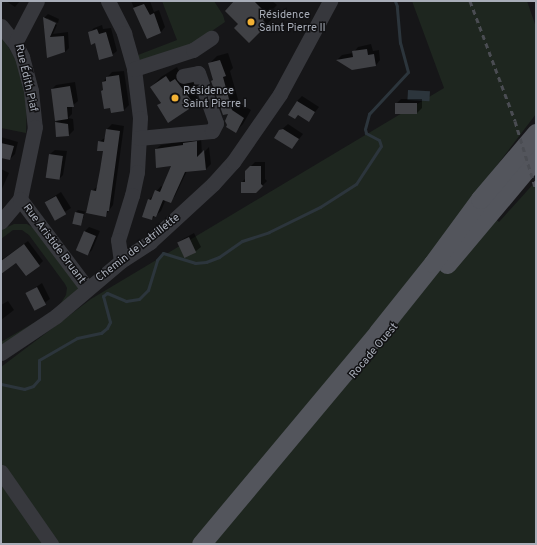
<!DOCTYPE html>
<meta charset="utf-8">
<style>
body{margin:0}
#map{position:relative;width:537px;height:545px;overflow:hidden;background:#161618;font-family:Overpass,sans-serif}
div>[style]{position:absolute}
.green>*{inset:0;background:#1e261f}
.water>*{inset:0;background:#2c353c;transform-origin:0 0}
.shadow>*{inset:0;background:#0007;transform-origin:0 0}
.stream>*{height:3px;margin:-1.5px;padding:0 1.5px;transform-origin:1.5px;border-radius:1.5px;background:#2c353c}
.building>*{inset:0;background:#404145;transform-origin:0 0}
.minor>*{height:15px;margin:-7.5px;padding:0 7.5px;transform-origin:7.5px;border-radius:7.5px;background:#37383d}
.major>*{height:19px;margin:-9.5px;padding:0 9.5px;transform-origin:9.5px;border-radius:9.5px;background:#53555c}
.rail>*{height:3px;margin-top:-1.5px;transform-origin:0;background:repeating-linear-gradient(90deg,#4a4c52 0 5px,transparent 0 9px)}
.dots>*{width:11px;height:11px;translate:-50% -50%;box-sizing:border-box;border:2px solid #111113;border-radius:50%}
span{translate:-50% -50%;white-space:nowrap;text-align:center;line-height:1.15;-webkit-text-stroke:3px #111113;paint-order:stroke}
.poi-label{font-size:11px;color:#a8adb8}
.left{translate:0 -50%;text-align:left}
.street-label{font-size:11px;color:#a8adb8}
.frame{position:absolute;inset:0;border:2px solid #a8adb8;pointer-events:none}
</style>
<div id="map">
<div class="green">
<i style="clip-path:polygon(162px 1px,214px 1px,223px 15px,225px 22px,190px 46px,140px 61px,138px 55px,177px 40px)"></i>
<i style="clip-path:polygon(412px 1px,527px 1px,536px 27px,536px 114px,472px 198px,499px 222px,536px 181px,536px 544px,1px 544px,1px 367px,91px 299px,444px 88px)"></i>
<i style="clip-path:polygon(1px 34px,16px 60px,27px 98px,26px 133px,1px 128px)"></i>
<i style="clip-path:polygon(14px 224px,27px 224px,37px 230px,79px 285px,79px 290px,62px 308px,1px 348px,1px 342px,49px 314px,59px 306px,66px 295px,67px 288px,65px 284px,29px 235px,22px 230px,13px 230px,1px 239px,1px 230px)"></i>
</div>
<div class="water">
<i style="left:408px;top:90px;width:22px;height:10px;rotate:3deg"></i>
</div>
<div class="shadow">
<i style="clip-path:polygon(6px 1px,20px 1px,15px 7px)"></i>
<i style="clip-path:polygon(131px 1px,150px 1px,154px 12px,159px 10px,165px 27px,161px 32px,147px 38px)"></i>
<i style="clip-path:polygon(236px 1px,272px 1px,277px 5px,271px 11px,276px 15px,249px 42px,239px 24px)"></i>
<i style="clip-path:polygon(48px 14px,59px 19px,58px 23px,47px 18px,47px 20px,57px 25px,53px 34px,68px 32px,69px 48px,65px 52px,48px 57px,44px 18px)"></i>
<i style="clip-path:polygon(102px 25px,103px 29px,111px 28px,117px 51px,112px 55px,96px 42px,89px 33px,94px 28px)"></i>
<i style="clip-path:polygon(371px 44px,373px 51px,379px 50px,380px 60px,376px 65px,352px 69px,338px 59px,342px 55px,353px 53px,358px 47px)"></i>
<i style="clip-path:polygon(228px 53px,233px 68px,230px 71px,239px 103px,251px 110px,243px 124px,236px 131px,226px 123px,230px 113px,214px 80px,209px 64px,217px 56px)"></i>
<i style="clip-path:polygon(177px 67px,180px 73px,185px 69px,200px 89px,195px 94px,198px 98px,188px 108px,158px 105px,161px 102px,151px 87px,161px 77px)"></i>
<i style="clip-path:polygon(124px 71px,129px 105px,124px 110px,104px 89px,103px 82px,112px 72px)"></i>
<i style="clip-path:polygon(75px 82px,78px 101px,72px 106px,72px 114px,68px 118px,73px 119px,74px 130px,69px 135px,57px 136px,56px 122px,58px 120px,52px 89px,56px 85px)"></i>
<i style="clip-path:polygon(302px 96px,319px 107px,308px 121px,298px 115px,295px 118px,297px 101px)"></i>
<i style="clip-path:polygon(401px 99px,422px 99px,422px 108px,417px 113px,396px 104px)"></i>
<i style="clip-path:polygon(112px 124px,124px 126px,113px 205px,105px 216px,85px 212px,81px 225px,76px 212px,78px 210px,87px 212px,92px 191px,98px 186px,104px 151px,99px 142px,106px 137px,107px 129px)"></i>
<i style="clip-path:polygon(288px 124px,303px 134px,292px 148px,280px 131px)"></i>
<i style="clip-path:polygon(1px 137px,18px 142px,15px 154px,10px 159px,1px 157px)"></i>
<i style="clip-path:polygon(201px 137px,202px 154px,209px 147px,211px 164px,206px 169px,187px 171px,175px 196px,170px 201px,166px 199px,161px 211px,152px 219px,149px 200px,161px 186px,163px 187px,172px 165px,156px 149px,161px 145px,186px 141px,189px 138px)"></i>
<i style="clip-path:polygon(55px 150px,67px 151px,63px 175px,58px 180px,50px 154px)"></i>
<i style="clip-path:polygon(255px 162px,265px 162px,265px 179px,267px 181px,256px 192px,242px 182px,246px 178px,246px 171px)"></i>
<i style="clip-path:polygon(1px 169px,9px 173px,1px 191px)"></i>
<i style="left:61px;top:192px;width:19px;height:19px;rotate:58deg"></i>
<i style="clip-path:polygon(89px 227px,100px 231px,92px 250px,87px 255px,85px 231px)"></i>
<i style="clip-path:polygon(194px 233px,201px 247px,196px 251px,178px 243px,183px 239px)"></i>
<i style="clip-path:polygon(28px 241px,43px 261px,39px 265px,16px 262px,1px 272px,1px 257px,3px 259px)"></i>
<i style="clip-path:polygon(42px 283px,50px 299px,36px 309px,27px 293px)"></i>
<i style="clip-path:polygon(8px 301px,14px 310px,1px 320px,1px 305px)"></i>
</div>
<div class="stream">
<i style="left:1px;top:384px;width:24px;rotate:12deg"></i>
<i style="left:24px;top:389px;width:9px;rotate:-18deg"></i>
<i style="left:33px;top:386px;width:9px;rotate:-49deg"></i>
<i style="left:39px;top:379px;width:19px;rotate:-90deg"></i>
<i style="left:39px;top:360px;width:44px;rotate:-30.1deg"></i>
<i style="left:77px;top:338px;width:25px;rotate:-12deg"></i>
<i style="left:101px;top:333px;width:8px;rotate:-40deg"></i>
<i style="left:107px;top:328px;width:7px;rotate:-63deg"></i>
<i style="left:110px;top:322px;width:27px;rotate:-105deg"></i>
<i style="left:103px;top:296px;width:5px;rotate:-37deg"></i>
<i style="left:107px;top:293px;width:21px;rotate:23deg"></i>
<i style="left:126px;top:301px;width:13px;rotate:-9deg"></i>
<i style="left:139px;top:299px;width:13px;rotate:-45deg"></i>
<i style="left:148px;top:290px;width:31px;rotate:-73deg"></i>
<i style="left:157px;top:260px;width:9px;rotate:-49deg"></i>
<i style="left:163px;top:253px;width:34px;rotate:17deg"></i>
<i style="left:195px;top:263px;width:11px;rotate:-5deg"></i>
<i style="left:206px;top:262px;width:14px;rotate:-21deg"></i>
<i style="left:219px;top:257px;width:28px;rotate:-35deg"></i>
<i style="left:242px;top:241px;width:28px;rotate:-18deg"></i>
<i style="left:269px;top:232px;width:57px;rotate:-26.1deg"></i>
<i style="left:320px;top:207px;width:43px;rotate:-32.6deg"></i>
<i style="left:356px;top:184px;width:45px;rotate:-56.7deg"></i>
<i style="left:381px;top:146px;width:6px;rotate:-108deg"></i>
<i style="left:379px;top:140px;width:15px;rotate:-152deg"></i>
<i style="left:366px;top:133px;width:4px;rotate:-104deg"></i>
<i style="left:365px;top:129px;width:16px;rotate:-75deg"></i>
<i style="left:369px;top:114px;width:57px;rotate:-47.1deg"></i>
<i style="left:408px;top:72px;width:30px;rotate:-105deg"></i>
<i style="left:400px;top:43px;width:37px;rotate:-95deg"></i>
<i style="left:397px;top:6px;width:5px;rotate:-112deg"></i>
</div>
<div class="building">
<i style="clip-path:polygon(234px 1px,254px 1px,268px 15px,263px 20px,267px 25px,249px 43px,234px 28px,238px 24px,225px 11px)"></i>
<i style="clip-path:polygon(144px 4px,150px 15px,154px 13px,161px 33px,147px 39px,133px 8px)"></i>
<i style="clip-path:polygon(43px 17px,56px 23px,50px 37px,64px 36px,65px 52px,47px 58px)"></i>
<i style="clip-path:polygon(97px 29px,99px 34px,106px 32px,113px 56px,99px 60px,95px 43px,91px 45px,88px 32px)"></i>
<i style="clip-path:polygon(367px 49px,368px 55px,374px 54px,376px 66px,352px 70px,336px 60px,353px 57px,352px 51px)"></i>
<i style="clip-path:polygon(220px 60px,226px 76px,223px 77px,232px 110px,244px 118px,236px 133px,226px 127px,227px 125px,225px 121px,228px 114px,223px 115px,211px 81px,213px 80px,208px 63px)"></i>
<i style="clip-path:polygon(119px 75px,124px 111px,111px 113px,110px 108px,104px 109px,101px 91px,103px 90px,102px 82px,106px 81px,106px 77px)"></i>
<i style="clip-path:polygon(166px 76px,170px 82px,175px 79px,191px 100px,185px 103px,189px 109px,168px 123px,157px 105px,161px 103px,150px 87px)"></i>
<i style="clip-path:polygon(70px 86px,74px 107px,67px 107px,68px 119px,55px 121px,51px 89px)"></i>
<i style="clip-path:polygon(297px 101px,315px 112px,309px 122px,298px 115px,295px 119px,288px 115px)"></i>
<i style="left:417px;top:103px;width:11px;height:22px;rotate:90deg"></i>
<i style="clip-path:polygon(55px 122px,68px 124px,69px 136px,56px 137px)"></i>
<i style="clip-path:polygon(106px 129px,120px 131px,109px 211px,107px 211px,106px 217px,86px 213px,91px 190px,96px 191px,100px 170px,103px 151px,97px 151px,98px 141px,104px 142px)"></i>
<i style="clip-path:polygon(283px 129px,299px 139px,292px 149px,274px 138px,279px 130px)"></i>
<i style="clip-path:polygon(197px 141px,197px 157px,204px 150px,206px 170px,185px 172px,171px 203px,163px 200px,156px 217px,153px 216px,152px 220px,142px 217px,148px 199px,151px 200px,155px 190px,160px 192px,171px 166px,156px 168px,155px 149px,183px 145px,183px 143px)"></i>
<i style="clip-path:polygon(1px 143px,14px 146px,10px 160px,1px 158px)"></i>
<i style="left:49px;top:154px;width:14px;height:24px;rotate:8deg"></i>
<i style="clip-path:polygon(250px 166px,261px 166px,261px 184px,263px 186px,256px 193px,241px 193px,241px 182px,245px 182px,245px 171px)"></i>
<i style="left:56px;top:196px;width:21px;height:13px;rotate:61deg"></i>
<i style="left:75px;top:212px;width:9px;height:12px;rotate:13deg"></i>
<i style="left:84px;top:231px;width:13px;height:21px;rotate:23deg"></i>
<i style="left:189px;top:237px;width:17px;height:13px;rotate:65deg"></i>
<i style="clip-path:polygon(24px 244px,40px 266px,26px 276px,16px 263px,1px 274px,1px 261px)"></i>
<i style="left:37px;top:287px;width:20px;height:13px;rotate:63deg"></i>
</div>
<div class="minor">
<i style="left:108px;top:1px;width:36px;rotate:63deg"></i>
<i style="left:124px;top:33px;width:37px;rotate:74deg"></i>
<i style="left:134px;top:69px;width:49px;rotate:83deg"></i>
<i style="left:140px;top:118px;width:54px;rotate:93.2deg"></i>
<i style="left:137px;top:172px;width:24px;rotate:102deg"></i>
<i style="left:132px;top:195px;width:47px;rotate:107.3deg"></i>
<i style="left:118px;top:240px;width:21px;rotate:82deg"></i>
<i style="left:1px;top:26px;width:22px;rotate:51deg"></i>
<i style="left:15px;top:43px;width:16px;rotate:63deg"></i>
<i style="left:22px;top:57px;width:35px;rotate:75deg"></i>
<i style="left:31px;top:91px;width:36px;rotate:84deg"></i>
<i style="left:35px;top:127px;width:74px;rotate:101.8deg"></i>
<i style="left:20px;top:199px;width:30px;rotate:130deg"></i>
<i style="left:15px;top:43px;width:47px;rotate:-62.4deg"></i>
<i style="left:134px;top:69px;width:62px;rotate:-17.9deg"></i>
<i style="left:193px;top:50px;width:22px;rotate:-34deg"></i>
<i style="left:139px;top:138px;width:73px;rotate:-5.5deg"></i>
<i style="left:212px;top:131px;width:9px;rotate:-63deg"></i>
<i style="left:216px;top:123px;width:53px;rotate:-109.8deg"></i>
<i style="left:198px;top:73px;width:15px;rotate:169deg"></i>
<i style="left:20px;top:199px;width:111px;rotate:53deg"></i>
<i style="left:1px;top:353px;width:66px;rotate:-33.9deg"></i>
<i style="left:56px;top:316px;width:85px;rotate:-40.2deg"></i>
<i style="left:121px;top:261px;width:35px;rotate:-33deg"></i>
<i style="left:150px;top:242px;width:86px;rotate:-42.6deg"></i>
<i style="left:213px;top:184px;width:30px;rotate:-48deg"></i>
<i style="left:233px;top:162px;width:83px;rotate:-55.3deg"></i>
<i style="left:280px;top:94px;width:106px;rotate:-61.7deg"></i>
<i style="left:1px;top:472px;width:88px;rotate:55.2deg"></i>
</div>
<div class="major">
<i style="left:447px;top:264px;width:138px;rotate:-50deg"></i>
<i style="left:201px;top:544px;width:276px;rotate:-50.1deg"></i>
<i style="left:378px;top:332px;width:88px;rotate:-51.4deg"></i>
<i style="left:433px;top:263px;width:79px;rotate:-53.7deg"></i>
<i style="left:480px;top:199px;width:87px;rotate:-49.7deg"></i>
</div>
<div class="rail">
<i style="left:470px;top:1px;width:128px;rotate:69.4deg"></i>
<i style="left:515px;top:121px;width:72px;rotate:73.1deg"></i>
</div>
<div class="dots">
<i style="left:251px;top:22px;background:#f2b134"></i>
<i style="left:175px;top:98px;background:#f2b134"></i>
</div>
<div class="poi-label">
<span class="left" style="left:259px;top:22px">Résidence<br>Saint Pierre II</span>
<span class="left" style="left:183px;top:98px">Résidence<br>Saint Pierre I</span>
</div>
<div class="street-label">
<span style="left:26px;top:78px;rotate:77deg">Rue Édith Piaf</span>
<span style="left:54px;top:244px;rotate:53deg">Rue Aristide Bruant</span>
<span style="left:138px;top:248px;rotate:-38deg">Chemin de Latrillette</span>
<span style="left:374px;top:351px;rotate:-50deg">Rocade Ouest</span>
</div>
<div class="frame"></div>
</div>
